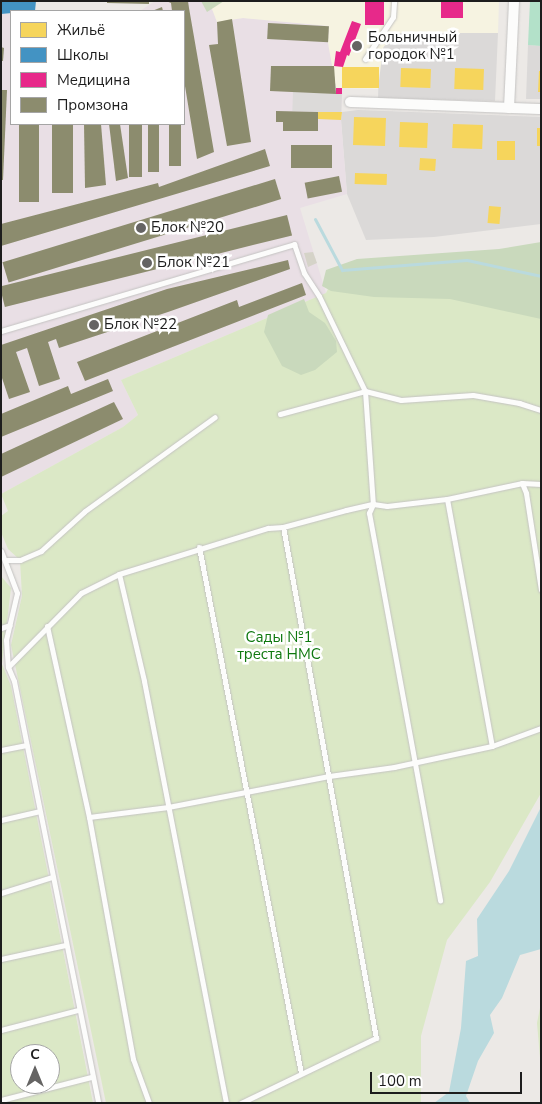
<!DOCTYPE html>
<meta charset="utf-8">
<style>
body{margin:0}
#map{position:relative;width:542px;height:1104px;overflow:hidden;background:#ece9e6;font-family:"Nunito Sans",sans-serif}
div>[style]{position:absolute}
.residential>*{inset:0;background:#dbd9d8}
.industrial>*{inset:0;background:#e9dfe5}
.education>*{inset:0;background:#f6f3e1}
.construction>*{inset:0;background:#d5d3c8}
.grass>*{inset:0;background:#dbe8c6}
.forest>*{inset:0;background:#c9d9bc}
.pitch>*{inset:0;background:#b3e1c9}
.parking>*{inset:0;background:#dcdad9;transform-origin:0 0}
.water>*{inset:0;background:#badade}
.homes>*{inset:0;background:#f6d55c;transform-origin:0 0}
.schools>*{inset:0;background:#4393c3}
.health>*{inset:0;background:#e7298a;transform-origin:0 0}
.industry>*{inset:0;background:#8c8c6e;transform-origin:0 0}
.stream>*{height:3px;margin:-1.5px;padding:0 1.5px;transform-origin:1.5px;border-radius:1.5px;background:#badade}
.roads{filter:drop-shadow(0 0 1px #c4c3c2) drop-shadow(0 0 1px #c4c3c2)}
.service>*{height:5px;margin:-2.5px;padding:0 2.5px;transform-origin:2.5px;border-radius:2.5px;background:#fcfcfb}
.minor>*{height:10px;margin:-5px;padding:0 5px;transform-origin:5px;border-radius:5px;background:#fcfcfb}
.dots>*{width:14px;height:14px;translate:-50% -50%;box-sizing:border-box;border:2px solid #fff;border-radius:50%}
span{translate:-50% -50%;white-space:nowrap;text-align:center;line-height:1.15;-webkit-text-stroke:5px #fff;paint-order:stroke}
.poi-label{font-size:15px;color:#1d1d1d}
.left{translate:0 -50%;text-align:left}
.park-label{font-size:15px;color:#0f780f}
.frame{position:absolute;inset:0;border:2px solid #1d1d1d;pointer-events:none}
.legend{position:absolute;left:10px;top:10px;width:175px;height:115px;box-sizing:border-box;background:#fff;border:1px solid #a5a5a5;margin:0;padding:6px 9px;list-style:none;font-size:15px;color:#1d1d1d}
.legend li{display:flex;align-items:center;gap:10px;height:25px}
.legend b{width:25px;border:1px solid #a5a5a5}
.north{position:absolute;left:10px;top:1044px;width:50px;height:50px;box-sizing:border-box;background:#fff;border:1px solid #a5a5a5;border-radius:50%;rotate:0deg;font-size:14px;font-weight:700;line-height:20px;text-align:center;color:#1d1d1d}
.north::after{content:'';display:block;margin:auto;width:18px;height:22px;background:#656463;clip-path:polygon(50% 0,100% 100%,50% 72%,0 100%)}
.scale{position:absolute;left:370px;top:1072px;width:152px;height:22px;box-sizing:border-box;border:2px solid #1d1d1d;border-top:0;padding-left:6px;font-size:15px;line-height:18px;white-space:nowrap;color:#1d1d1d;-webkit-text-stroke:4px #fff;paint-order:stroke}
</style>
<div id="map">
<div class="residential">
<i style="clip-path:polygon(430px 31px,498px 33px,495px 101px,378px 98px,379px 67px,383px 48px,392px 33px,425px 34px)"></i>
<i style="clip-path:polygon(528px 45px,541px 46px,541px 99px,526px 99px)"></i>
<i style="clip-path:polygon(358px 110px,541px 117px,541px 224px,434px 237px,366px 240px,347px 194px,341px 120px,342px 112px)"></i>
</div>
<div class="industrial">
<i style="clip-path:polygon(155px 1px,209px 1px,217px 22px,243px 18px,329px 26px,336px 87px,342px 88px,341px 120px,347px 194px,300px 208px,326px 293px,121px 380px,138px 415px,123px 427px,1px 494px,1px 14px,11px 14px,11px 124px,184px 124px,184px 11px,140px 11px)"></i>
</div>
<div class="education">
<i style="clip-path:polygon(209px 1px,499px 1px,498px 33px,393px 33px,383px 48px,378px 89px,336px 88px,328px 43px,329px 26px,243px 18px,217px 22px)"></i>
</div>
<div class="construction">
<i style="clip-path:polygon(313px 252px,317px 263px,308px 267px,304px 253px)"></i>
</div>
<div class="grass">
<i style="clip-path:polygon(336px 273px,541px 295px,541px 793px,490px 882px,447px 940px,421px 1036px,421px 1103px,106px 1103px,11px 645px,22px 596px,20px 560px,8px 549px,1px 532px,1px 516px,8px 511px,1px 494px,123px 427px,138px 415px,121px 380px,326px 293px)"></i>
<i style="clip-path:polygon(evenodd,1px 576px,11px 588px,2px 664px,11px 686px,93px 1103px,1px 1103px,1px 576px,20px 1054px,50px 1054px,50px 1084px,20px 1084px,20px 1054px)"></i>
<i style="clip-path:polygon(541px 1003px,541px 1069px,537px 1023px)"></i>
</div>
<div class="forest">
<i style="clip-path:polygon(201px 1px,224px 1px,207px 12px)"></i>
<i style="clip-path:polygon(541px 242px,541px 319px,450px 299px,374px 297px,331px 291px,322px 286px,326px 270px,357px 259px,499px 249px)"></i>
<i style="clip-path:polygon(304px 299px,309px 312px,325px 323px,336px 341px,337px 352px,315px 370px,301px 375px,282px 366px,264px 332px,268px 315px)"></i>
</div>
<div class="pitch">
<i style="clip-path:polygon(530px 1px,541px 1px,541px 46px,528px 45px)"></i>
</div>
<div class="parking">
<i style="left:293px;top:92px;width:49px;height:19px;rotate:2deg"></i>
</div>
<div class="water">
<i style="clip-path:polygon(541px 807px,541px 949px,520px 955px,502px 998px,490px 1015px,494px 1033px,478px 1061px,466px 1096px,470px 1103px,434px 1103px,449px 1092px,461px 1028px,466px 961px,478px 956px,477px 919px,509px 871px)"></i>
</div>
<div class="homes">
<i style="left:342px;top:67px;width:37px;height:21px"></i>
<i style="left:401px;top:68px;width:30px;height:19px;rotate:2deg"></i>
<i style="left:455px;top:68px;width:29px;height:21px;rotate:2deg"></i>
<i style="clip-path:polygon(539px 71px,541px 71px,541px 92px,538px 92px)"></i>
<i style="clip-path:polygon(318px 112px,342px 112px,341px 120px,318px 119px)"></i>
<i style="left:354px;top:117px;width:32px;height:28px;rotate:2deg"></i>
<i style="left:400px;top:122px;width:28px;height:25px;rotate:2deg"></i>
<i style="left:453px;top:124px;width:30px;height:24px;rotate:2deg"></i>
<i style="left:537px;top:128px;width:4px;height:18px"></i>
<i style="left:497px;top:141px;width:18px;height:19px"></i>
<i style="left:420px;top:158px;width:16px;height:12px;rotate:4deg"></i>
<i style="left:355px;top:173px;width:32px;height:11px;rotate:2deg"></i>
<i style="left:489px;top:206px;width:12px;height:17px;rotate:5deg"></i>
</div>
<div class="schools">
<i style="clip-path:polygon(1px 1px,36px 1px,35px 11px,1px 14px)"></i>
</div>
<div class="health">
<i style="left:365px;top:1px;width:19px;height:24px"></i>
<i style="left:441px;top:1px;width:22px;height:17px"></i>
<i style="clip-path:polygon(352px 21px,361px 24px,349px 56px,347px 55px,343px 67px,334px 66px,336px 51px,340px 52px)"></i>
<i style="left:336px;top:88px;width:6px;height:6px"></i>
</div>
<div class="industry">
<i style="clip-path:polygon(107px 1px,149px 1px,149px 4px,107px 3px)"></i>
<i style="clip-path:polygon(166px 1px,188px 1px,189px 8px,214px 152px,197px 159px,184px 80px,184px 11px,172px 11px,171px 3px)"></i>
<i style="clip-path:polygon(162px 7px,163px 11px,152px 11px)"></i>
<i style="clip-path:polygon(232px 19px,251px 142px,227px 146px,209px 45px,218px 44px,217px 22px)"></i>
<i style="left:268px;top:23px;width:61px;height:16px;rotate:3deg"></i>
<i style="clip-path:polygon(1px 47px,4px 48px,3px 61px,1px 61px)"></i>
<i style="clip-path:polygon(271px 66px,334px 66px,336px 94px,270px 91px)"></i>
<i style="clip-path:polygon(1px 90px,7px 90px,3px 180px,1px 180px)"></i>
<i style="clip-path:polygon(276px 111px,318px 112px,318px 131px,283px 131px,283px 122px,276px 122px)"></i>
<i style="left:19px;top:124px;width:20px;height:78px"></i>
<i style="left:52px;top:124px;width:21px;height:69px"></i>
<i style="clip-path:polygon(84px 124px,101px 124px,106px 185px,85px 188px)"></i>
<i style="clip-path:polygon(109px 124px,120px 124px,128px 178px,116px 181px)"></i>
<i style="left:129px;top:124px;width:13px;height:53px"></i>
<i style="left:148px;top:124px;width:11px;height:48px"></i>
<i style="left:169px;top:124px;width:12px;height:42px"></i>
<i style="left:291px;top:145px;width:41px;height:23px"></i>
<i style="clip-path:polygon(265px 149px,270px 166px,1px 246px,1px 224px,158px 183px,159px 187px)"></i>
<i style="left:339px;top:176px;width:16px;height:35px;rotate:79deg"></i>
<i style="left:275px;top:179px;width:21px;height:285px;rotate:73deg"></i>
<i style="left:287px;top:215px;width:21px;height:296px;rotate:76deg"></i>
<i style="clip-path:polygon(288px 260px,290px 269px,168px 312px,59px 348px,56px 339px,48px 342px,60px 379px,39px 386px,27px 348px,16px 352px,30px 392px,9px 399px,1px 375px,1px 345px,167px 289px)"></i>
<i style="clip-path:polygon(302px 283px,306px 295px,85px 381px,77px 362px,237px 300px,239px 307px)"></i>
<i style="clip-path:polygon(108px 379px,113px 391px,1px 437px,1px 414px,68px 386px,71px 394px)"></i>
<i style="clip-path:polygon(114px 402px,123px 419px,1px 477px,1px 454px)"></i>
</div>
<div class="stream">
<i style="left:315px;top:219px;width:58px;rotate:62.1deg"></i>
<i style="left:342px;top:270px;width:125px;rotate:-4.6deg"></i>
<i style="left:467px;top:260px;width:76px;rotate:12.2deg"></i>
</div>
<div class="roads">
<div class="service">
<i style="left:365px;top:59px;width:50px;rotate:-56.3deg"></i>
<i style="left:393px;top:17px;width:16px;rotate:-86deg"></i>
<i style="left:1px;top:331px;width:306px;rotate:-16.5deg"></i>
<i style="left:294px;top:244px;width:31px;rotate:71deg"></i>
<i style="left:304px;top:273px;width:27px;rotate:57deg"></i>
<i style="left:319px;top:296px;width:106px;rotate:64.2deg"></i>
<i style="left:365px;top:391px;width:113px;rotate:86deg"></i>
<i style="left:373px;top:504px;width:10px;rotate:114deg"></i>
<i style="left:369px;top:513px;width:394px;rotate:79.6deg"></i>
<i style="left:280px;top:414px;width:88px;rotate:-15.1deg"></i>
<i style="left:365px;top:391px;width:37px;rotate:14deg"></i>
<i style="left:401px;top:400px;width:72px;rotate:-4deg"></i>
<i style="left:473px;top:395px;width:47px;rotate:9.9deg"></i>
<i style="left:519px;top:403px;width:23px;rotate:18deg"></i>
<i style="left:522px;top:483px;width:11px;rotate:68deg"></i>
<i style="left:526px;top:493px;width:98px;rotate:81.2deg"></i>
<i style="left:447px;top:499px;width:251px;rotate:79.7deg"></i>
<i style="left:199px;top:547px;width:536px;rotate:79.03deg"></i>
<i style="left:1px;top:551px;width:45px;rotate:69.1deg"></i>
<i style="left:17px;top:593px;width:48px;rotate:103.2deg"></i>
<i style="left:6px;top:640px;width:27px;rotate:86deg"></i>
<i style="left:8px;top:667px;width:15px;rotate:67deg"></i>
<i style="left:14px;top:681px;width:430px;rotate:78.7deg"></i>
<i style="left:7px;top:560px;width:13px"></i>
<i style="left:20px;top:560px;width:23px;rotate:-23deg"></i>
<i style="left:41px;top:551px;width:59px;rotate:-42.3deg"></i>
<i style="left:85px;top:511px;width:160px;rotate:-35.9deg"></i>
<i style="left:119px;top:574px;width:110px;rotate:76.8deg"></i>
<i style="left:144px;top:681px;width:430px;rotate:79deg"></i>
<i style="left:47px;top:626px;width:196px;rotate:77.6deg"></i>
<i style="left:89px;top:817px;width:246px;rotate:79.7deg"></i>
<i style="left:133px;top:1059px;width:47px;rotate:70deg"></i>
<i style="left:1px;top:628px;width:9px;rotate:-18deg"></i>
<i style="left:8px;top:667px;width:104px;rotate:-45.4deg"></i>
<i style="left:81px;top:593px;width:42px;rotate:-26.6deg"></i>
<i style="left:119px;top:574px;width:156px;rotate:-17.2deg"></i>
<i style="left:268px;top:528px;width:15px;rotate:-4deg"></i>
<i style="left:283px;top:527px;width:65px;rotate:-15.1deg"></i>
<i style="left:346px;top:510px;width:28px;rotate:-13deg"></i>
<i style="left:373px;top:504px;width:14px;rotate:8deg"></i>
<i style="left:387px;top:506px;width:60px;rotate:-6.7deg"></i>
<i style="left:447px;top:499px;width:77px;rotate:-12deg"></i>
<i style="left:522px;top:483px;width:19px;rotate:3deg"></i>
<i style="left:1px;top:750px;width:26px;rotate:-11deg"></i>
<i style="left:89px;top:817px;width:80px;rotate:-7.2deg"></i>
<i style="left:168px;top:807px;width:164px;rotate:-10.9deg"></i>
<i style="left:329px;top:776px;width:66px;rotate:-7.9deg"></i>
<i style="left:394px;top:767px;width:100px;rotate:-12.1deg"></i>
<i style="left:492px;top:746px;width:52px;rotate:-20.2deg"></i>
<i style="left:1px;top:820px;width:39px;rotate:-13deg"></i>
<i style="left:1px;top:893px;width:53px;rotate:-17.4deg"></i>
<i style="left:1px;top:959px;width:66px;rotate:-12.3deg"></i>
<i style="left:1px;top:1030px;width:80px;rotate:-14.6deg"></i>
<i style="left:1px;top:1100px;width:93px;rotate:-14.3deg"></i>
<i style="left:241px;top:1103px;width:150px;rotate:-25.7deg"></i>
<i style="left:376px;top:1038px;width:519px;rotate:-100.31deg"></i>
</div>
<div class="minor">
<i style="left:350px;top:102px;width:191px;rotate:2.1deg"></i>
<i style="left:509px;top:108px;width:107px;rotate:-87.3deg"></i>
</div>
</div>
<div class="dots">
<i style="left:357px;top:46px;background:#656463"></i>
<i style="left:141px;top:228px;background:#656463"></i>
<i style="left:147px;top:263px;background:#656463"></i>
<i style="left:94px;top:325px;background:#656463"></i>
</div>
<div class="poi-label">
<span class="left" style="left:368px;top:46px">Больничный<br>городок №1</span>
<span class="left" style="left:151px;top:228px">Блок №20</span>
<span class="left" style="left:157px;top:263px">Блок №21</span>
<span class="left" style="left:104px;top:325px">Блок №22</span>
</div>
<div class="park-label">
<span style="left:279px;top:646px">Сады №1<br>треста НМС</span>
</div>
<div class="frame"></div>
<ul class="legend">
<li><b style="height:14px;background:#f6d55c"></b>Жильё</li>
<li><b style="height:14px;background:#4393c3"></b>Школы</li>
<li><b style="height:14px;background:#e7298a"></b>Медицина</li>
<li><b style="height:14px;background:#8c8c6e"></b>Промзона</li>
</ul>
<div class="north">С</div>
<div class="scale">100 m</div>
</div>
